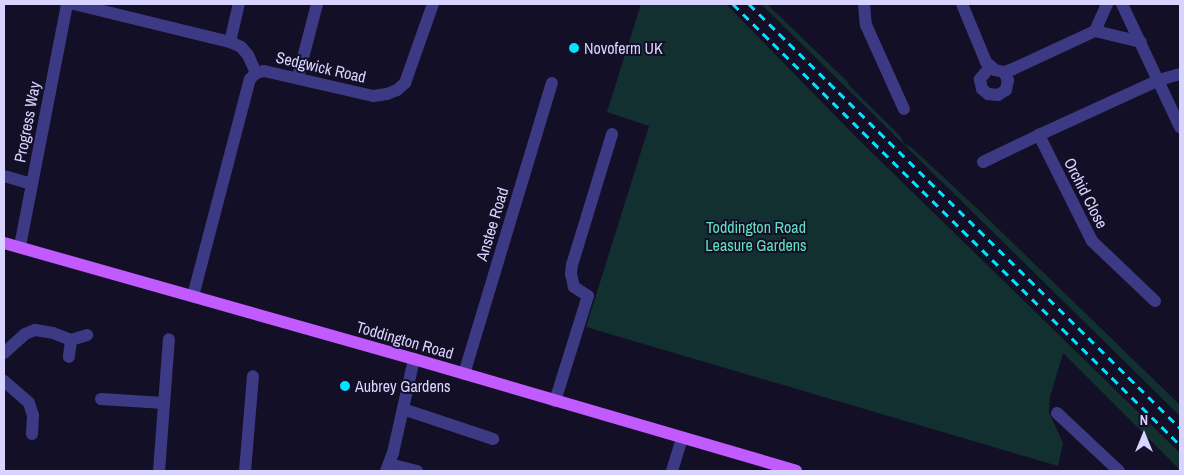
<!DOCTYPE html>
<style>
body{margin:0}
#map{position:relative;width:1184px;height:475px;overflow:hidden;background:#130f26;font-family:"Archivo Narrow",sans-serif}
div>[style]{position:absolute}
.green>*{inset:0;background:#12302f}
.minor>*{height:12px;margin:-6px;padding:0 6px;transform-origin:6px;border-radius:6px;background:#3d3a85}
.major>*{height:12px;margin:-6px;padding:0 6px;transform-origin:6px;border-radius:6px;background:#c25bff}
.rail>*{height:3px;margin-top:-1.5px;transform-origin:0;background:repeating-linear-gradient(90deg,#00e5ff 0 8px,transparent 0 14px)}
.dots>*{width:14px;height:14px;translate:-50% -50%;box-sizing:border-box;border:2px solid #130f26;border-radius:50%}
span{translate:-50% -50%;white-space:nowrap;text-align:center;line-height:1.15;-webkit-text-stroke:4px #130f26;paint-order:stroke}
.poi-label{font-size:16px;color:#d9d4ff}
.left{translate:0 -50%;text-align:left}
.street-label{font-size:16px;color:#d9d4ff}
.park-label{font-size:16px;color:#5fe0c0}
.frame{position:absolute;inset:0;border:5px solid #d9d4ff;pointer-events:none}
.north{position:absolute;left:1119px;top:410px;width:50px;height:50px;-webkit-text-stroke:4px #130f26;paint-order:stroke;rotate:0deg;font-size:14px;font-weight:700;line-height:20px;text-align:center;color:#d9d4ff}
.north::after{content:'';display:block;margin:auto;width:18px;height:22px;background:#d9d4ff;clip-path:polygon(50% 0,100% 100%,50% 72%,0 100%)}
</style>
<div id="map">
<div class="green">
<i style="clip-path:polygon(641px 4px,726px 4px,858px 139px,1180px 453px,1180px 470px,1063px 353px,1050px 397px,1049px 412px,1063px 443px,1058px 466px,586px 327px,649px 126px,607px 112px)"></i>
<i style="clip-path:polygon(761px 4px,767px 4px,849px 83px,848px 84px,900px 136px,904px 144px,911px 147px,982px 213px,1180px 405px,1180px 416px)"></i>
</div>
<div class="minor">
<i style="left:74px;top:4px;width:161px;rotate:13.7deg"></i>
<i style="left:230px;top:42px;width:12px;rotate:24deg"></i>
<i style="left:241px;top:47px;width:11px;rotate:49deg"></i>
<i style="left:248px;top:55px;width:20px;rotate:66deg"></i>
<i style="left:864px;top:4px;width:21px;rotate:85deg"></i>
<i style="left:866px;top:25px;width:92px;rotate:65.7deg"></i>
<i style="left:962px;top:4px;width:63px;rotate:67.5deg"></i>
<i style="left:986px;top:62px;width:12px;rotate:42deg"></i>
<i style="left:995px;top:70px;width:9px;rotate:13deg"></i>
<i style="left:1004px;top:72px;width:9px;rotate:-18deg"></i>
<i style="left:1013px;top:69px;width:90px;rotate:-24.9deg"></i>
<i style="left:1122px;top:4px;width:136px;rotate:64.8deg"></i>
<i style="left:1095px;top:31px;width:47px;rotate:13.4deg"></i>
<i style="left:1095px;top:31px;width:30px;rotate:-66deg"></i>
<i style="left:230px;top:42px;width:39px;rotate:-77deg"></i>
<i style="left:990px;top:67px;width:16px;rotate:130deg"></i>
<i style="left:980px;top:79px;width:10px;rotate:79deg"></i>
<i style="left:982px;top:89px;width:8px;rotate:40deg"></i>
<i style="left:988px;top:94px;width:10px;rotate:6deg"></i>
<i style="left:998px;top:95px;width:9px;rotate:-32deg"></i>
<i style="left:1006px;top:90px;width:10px;rotate:-79deg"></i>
<i style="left:1008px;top:80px;width:9px;rotate:-117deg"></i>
<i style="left:298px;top:77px;width:75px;rotate:-75.4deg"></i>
<i style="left:983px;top:162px;width:62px;rotate:-25.7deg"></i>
<i style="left:4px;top:176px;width:29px;rotate:16deg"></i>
<i style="left:20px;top:246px;width:247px;rotate:-79deg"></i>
<i style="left:193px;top:296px;width:224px;rotate:-75.3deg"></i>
<i style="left:250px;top:79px;width:8px;rotate:-45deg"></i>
<i style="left:256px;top:73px;width:8px;rotate:-14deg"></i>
<i style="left:264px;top:71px;width:112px;rotate:12.9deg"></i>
<i style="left:373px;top:96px;width:14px;rotate:-8deg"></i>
<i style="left:387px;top:94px;width:11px;rotate:-22deg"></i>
<i style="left:397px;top:90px;width:11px;rotate:-41deg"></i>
<i style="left:405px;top:83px;width:84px;rotate:-70.5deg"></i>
<i style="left:1155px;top:301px;width:87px;rotate:-136.4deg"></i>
<i style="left:1092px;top:241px;width:119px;rotate:-116.6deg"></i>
<i style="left:1039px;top:135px;width:132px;rotate:-24.6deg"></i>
<i style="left:1159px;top:80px;width:22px;rotate:-16deg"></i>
<i style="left:71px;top:340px;width:17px;rotate:-17deg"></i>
<i style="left:4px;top:353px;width:28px;rotate:-42deg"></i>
<i style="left:25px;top:334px;width:11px;rotate:-22deg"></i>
<i style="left:35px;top:330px;width:18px;rotate:9deg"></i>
<i style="left:53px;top:333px;width:19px;rotate:21deg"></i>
<i style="left:71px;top:340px;width:17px;rotate:97deg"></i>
<i style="left:464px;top:374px;width:304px;rotate:-73.2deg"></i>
<i style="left:4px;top:381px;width:33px;rotate:41deg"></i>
<i style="left:29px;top:403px;width:13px;rotate:72deg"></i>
<i style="left:33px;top:415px;width:19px;rotate:93deg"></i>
<i style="left:101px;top:399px;width:63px;rotate:3.6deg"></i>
<i style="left:555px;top:401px;width:110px;rotate:-72.6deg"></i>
<i style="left:588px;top:296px;width:17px;rotate:-147deg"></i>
<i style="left:574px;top:287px;width:13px;rotate:-103deg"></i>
<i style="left:571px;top:274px;width:9px;rotate:-84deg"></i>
<i style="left:572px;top:265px;width:137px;rotate:-73deg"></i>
<i style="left:403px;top:409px;width:95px;rotate:18.4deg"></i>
<i style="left:1057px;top:413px;width:85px;rotate:43.1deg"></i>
<i style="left:389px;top:464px;width:29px;rotate:14deg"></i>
<i style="left:159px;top:471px;width:132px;rotate:-85.7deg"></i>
<i style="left:245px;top:471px;width:95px;rotate:-85.2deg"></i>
<i style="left:386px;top:471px;width:19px;rotate:-69deg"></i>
<i style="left:393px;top:453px;width:96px;rotate:-77.4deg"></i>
<i style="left:672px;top:471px;width:34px;rotate:-73deg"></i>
</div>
<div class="major">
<i style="left:4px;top:243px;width:426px;rotate:15.8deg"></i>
<i style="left:414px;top:359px;width:398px;rotate:16.3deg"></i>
</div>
<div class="rail">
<i style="left:733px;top:4px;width:628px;rotate:44.61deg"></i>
<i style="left:749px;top:4px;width:605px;rotate:44.53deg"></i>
</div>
<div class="dots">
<i style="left:574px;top:48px;background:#00e5ff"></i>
<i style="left:345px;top:386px;background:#00e5ff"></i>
</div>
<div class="poi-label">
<span class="left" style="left:584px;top:48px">Novoferm UK</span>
<span class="left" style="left:355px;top:386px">Aubrey Gardens</span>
</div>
<div class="street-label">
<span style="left:321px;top:67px;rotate:13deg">Sedgwick Road</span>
<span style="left:27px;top:122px;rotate:-79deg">Progress Way</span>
<span style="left:1086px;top:193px;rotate:63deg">Orchid Close</span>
<span style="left:492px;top:224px;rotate:-73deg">Anstee Road</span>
<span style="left:405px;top:340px;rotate:16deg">Toddington Road</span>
</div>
<div class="park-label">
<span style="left:756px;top:236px">Toddington Road<br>Leasure Gardens</span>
</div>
<div class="frame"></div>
<div class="north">N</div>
</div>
